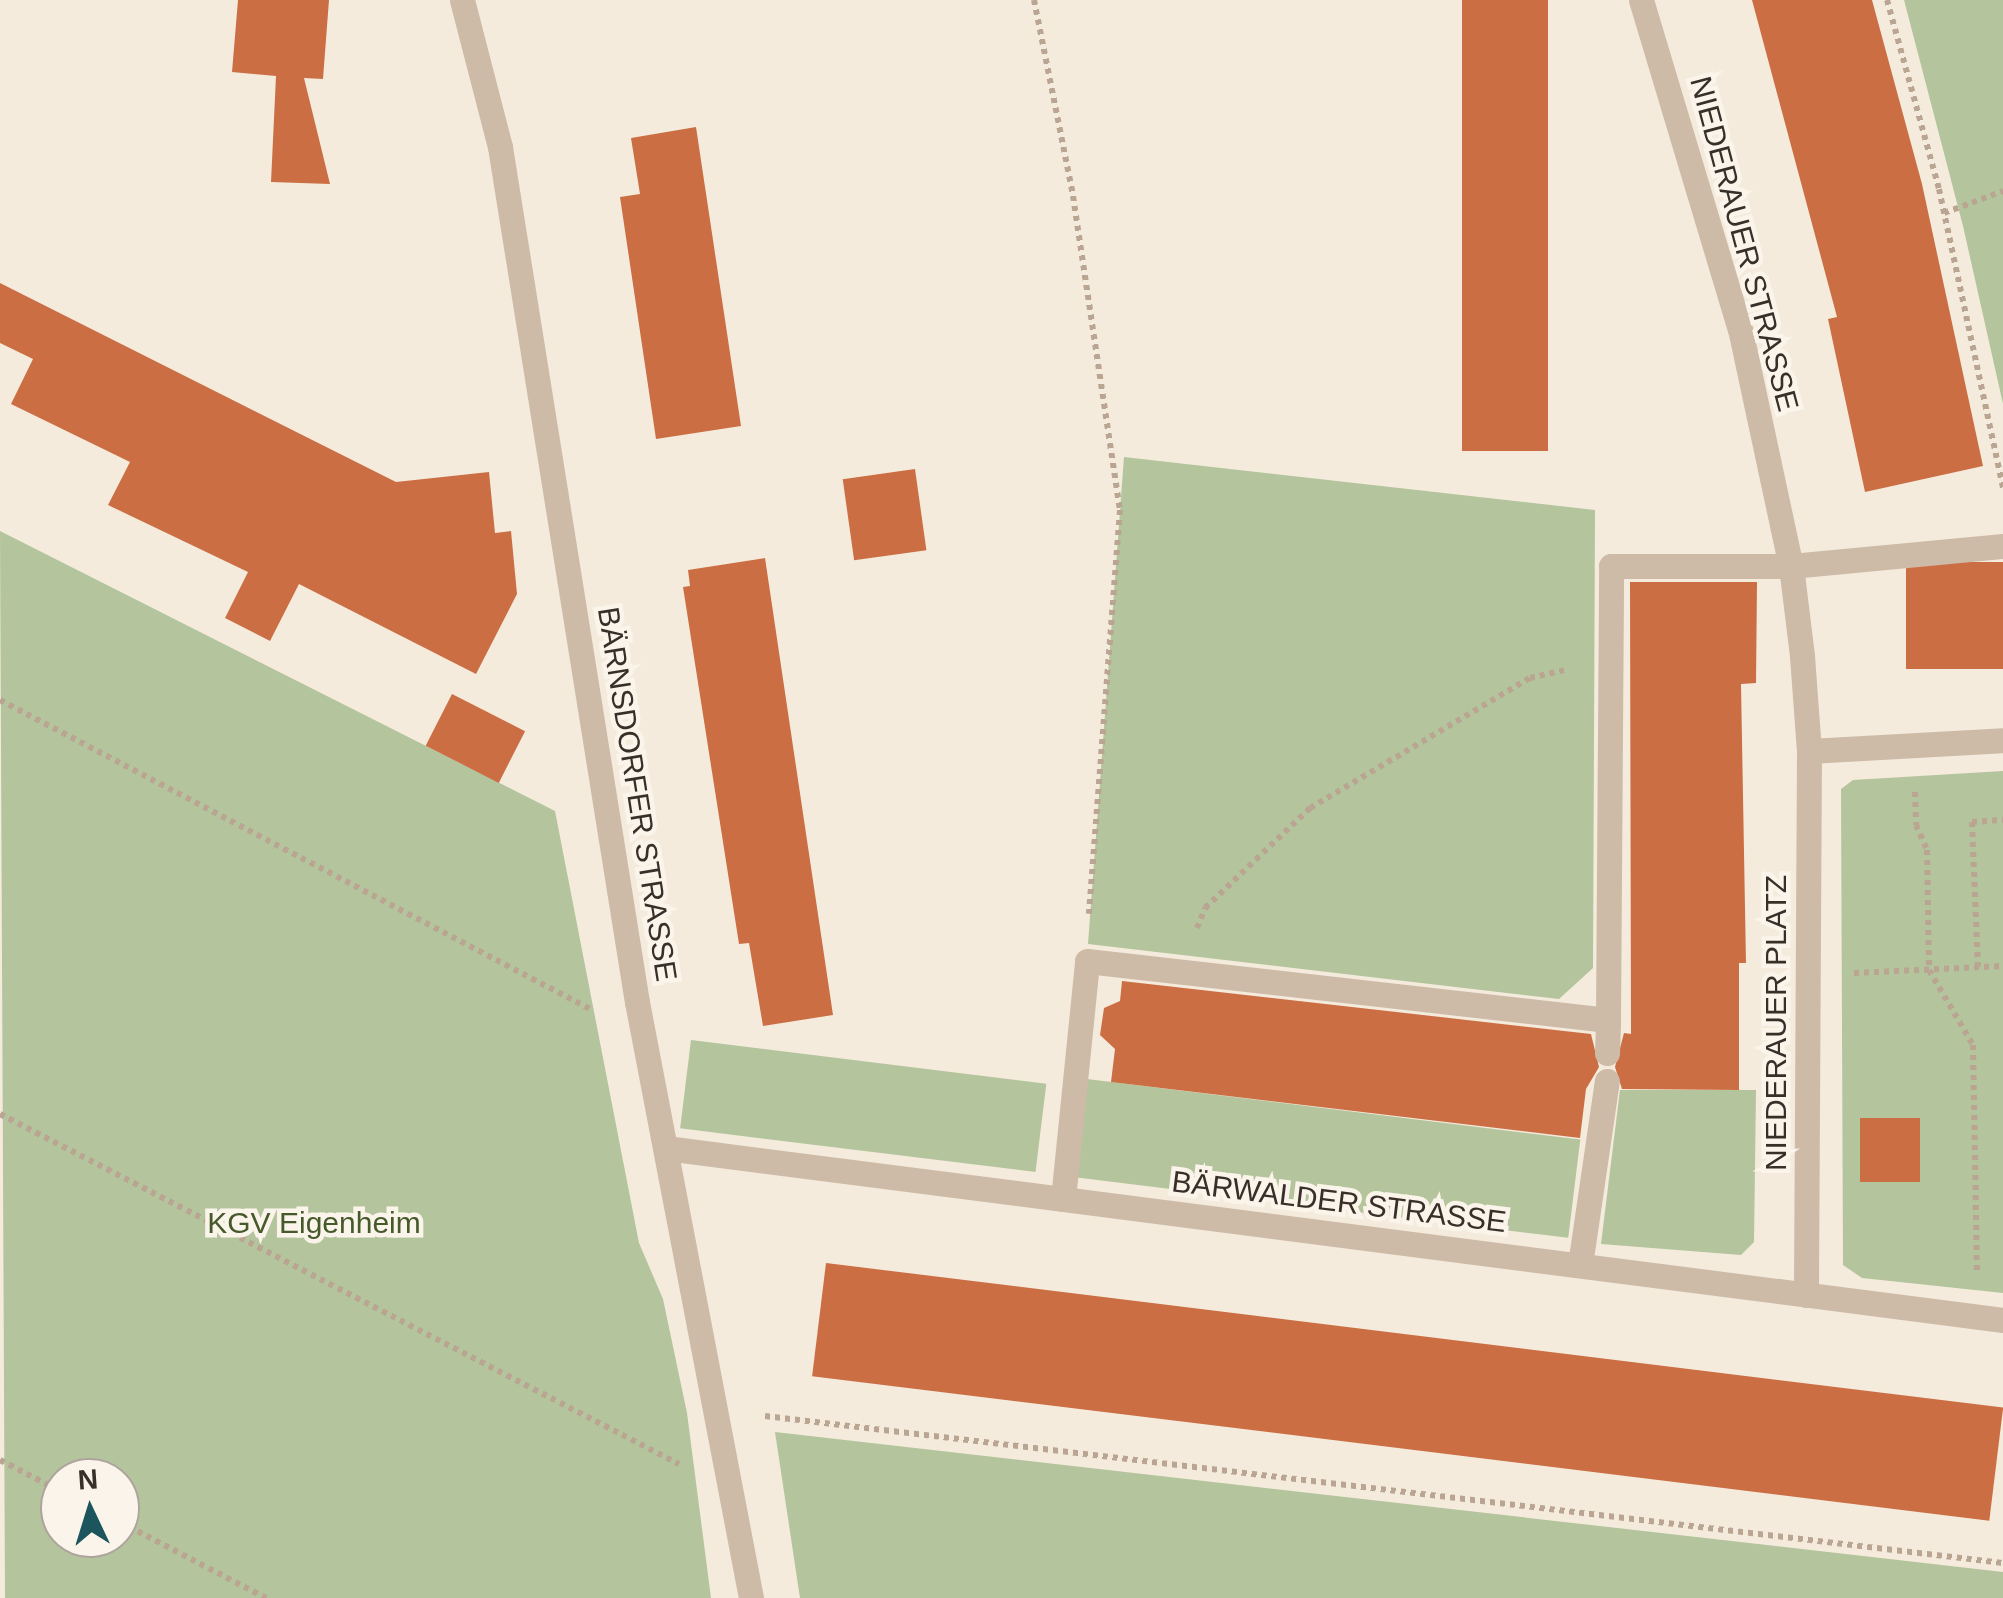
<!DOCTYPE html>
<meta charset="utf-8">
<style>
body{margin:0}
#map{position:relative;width:2003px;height:1598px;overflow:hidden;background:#f4ebdd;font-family:Arial,sans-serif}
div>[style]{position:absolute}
.green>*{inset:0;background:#b4c49c;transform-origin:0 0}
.building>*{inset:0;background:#cc6e43;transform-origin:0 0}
.path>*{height:6px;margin-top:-3px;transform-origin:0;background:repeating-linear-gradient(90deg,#b9a592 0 5px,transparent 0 10px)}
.service>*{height:25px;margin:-12.5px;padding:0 12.5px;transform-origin:12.5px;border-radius:12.5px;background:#cdbba8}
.minor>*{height:25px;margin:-12.5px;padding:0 12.5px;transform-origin:12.5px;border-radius:12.5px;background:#cdbba8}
span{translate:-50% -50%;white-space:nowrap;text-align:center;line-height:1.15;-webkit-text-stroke:9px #fbf4ea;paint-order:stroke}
.street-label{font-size:30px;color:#392f29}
.park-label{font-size:30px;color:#45592b}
.north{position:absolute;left:40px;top:1458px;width:100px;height:100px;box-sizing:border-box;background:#fbf4ea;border:2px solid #ada59d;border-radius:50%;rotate:356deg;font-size:28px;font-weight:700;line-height:40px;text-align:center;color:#392f29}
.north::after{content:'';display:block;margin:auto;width:35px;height:45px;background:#1c555d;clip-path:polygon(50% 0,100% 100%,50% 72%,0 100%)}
</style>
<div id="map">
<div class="green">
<i style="clip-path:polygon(1904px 0,2003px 0,2003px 404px,1963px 226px)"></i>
<i style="clip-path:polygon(1124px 457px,1595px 510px,1593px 968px,1559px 999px,1088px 944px)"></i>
<i style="clip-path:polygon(evenodd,0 531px,555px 811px,639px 1243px,663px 1299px,687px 1413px,711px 1598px,5px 1598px,0 531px,60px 1478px,120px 1478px,120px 1538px,60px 1538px,60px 1478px)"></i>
<i style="clip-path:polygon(2003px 771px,2003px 1293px,1862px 1278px,1843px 1265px,1841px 789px,1853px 780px)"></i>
<i style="left:691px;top:1040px;width:358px;height:89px;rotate:7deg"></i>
<i style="left:1087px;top:1079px;width:497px;height:99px;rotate:7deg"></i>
<i style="clip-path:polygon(1620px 1090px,1756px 1090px,1754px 1242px,1741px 1255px,1601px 1244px)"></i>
<i style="clip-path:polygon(775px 1432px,2003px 1572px,2003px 1598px,800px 1598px)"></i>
</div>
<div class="building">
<i style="clip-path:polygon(238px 0,329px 0,323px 79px,304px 78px,330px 184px,271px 182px,276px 76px,232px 72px)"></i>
<i style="left:1462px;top:0;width:86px;height:451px"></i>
<i style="clip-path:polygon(1752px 0,1872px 0,1922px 184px,1983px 466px,1865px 492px,1828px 319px,1837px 317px)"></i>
<i style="clip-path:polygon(696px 127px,741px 426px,656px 439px,620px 197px,640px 194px,631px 138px)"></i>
<i style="clip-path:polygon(0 283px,396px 482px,489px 472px,495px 533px,511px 531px,517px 594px,476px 674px,299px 584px,270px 641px,225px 618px,248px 572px,108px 505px,130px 462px,11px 404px,33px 359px,0 343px)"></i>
<i style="left:915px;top:469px;width:82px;height:73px;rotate:82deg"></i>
<i style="clip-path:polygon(765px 558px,833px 1015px,763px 1026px,749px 943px,739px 944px,683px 587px,690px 586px,688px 570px)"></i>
<i style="left:2003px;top:562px;width:107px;height:97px;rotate:90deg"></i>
<i style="clip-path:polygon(1630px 582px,1757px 582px,1756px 683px,1741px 684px,1746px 963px,1739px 963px,1739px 1090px,1622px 1089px,1615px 1067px,1624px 1033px,1631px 1034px)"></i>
<i style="left:452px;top:694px;width:82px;height:58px;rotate:27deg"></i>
<i style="clip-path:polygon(1122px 981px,1591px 1034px,1599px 1067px,1586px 1089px,1580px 1138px,1111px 1082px,1115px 1049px,1100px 1035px,1104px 1008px,1120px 1001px)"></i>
<i style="left:1860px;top:1118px;width:60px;height:64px"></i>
<i style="left:826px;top:1263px;width:1186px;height:114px;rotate:7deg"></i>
</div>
<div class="path">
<i style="left:1034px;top:0;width:200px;rotate:78.7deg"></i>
<i style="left:1073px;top:196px;width:317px;rotate:81.5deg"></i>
<i style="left:1120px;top:510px;width:405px;rotate:94.4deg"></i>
<i style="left:1887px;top:0;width:196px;rotate:74.6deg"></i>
<i style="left:1939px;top:189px;width:306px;rotate:77.9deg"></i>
<i style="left:1944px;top:213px;width:63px;rotate:-20.4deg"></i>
<i style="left:0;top:700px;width:668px;rotate:27.64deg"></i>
<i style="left:1915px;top:792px;width:33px;rotate:88deg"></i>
<i style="left:1916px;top:825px;width:27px;rotate:66deg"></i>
<i style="left:1927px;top:850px;width:120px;rotate:89deg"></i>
<i style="left:1929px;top:970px;width:87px;rotate:59.6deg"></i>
<i style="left:1973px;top:1045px;width:225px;rotate:89deg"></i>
<i style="left:1197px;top:928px;width:22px;rotate:-68deg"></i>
<i style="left:1205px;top:908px;width:145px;rotate:-43.6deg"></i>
<i style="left:1310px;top:808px;width:256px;rotate:-30.6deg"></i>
<i style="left:1530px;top:678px;width:35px;rotate:-13deg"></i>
<i style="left:1978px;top:967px;width:145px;rotate:-92.4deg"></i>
<i style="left:1972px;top:822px;width:31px;rotate:-4deg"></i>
<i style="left:1854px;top:973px;width:149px;rotate:-2.7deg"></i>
<i style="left:0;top:1114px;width:764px;rotate:27.27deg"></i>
<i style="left:765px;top:1416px;width:1247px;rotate:6.77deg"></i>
<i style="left:0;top:1460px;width:68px;rotate:27.3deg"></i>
<i style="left:120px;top:1522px;width:165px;rotate:27.5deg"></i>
</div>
<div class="service">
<i style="left:1607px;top:1053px;width:33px;rotate:-88deg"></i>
<i style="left:1063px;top:1199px;width:239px;rotate:-84.2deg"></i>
<i style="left:1087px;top:961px;width:524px;rotate:6.46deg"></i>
<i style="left:1608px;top:1020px;width:454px;rotate:-89.6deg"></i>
<i style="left:1611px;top:566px;width:180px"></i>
<i style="left:1791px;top:566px;width:213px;rotate:-5.4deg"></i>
<i style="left:1580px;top:1265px;width:186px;rotate:-81.7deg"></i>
</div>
<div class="minor">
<i style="left:462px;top:0;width:152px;rotate:75.5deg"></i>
<i style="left:500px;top:147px;width:866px;rotate:80.9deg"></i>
<i style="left:637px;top:1002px;width:607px;rotate:79.17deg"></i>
<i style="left:1641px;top:0;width:344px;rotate:73.3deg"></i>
<i style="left:1740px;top:329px;width:242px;rotate:77.9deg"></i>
<i style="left:1791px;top:566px;width:91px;rotate:83deg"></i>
<i style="left:1802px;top:656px;width:95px;rotate:85.8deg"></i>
<i style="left:1809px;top:751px;width:544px;rotate:90.32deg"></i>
<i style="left:1809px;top:751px;width:194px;rotate:-3.2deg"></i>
<i style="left:666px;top:1148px;width:1348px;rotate:7.33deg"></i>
</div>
<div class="street-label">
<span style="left:1744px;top:244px;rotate:75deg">NIEDERAUER STRASSE</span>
<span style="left:637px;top:794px;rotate:81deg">BÄRNSDORFER STRASSE</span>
<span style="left:1776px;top:1023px;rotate:-90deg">NIEDERAUER PLATZ</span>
<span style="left:1339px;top:1202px;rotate:7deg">BÄRWALDER STRASSE</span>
</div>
<div class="park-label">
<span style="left:314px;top:1223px">KGV Eigenheim</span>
</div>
<div class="north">N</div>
</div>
